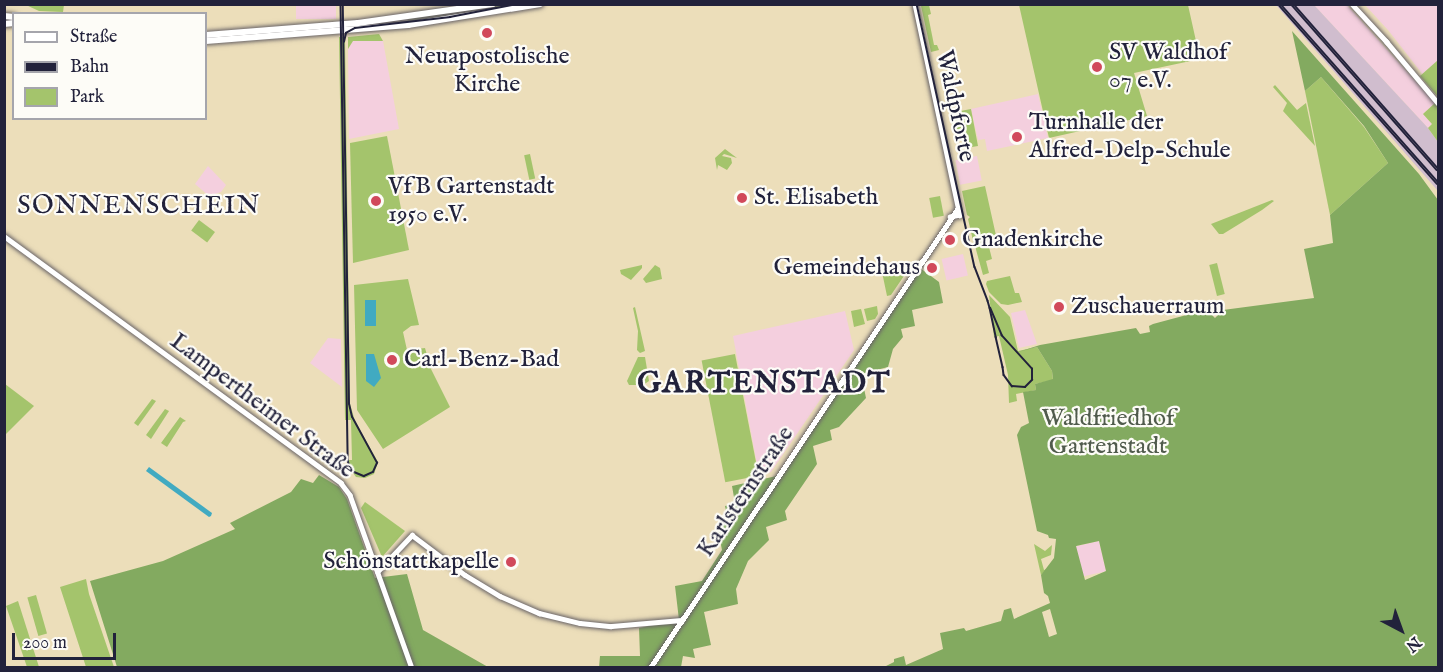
<!DOCTYPE html>
<meta charset="utf-8">
<style>
body{margin:0}
#map{position:relative;width:1443px;height:672px;overflow:hidden;background:#ecdeba;font-family:"IM FELL English",serif}
div>[style]{position:absolute}
.built>*{inset:0;background:#f4cfde;transform-origin:0 0}
.industrial>*{inset:0;background:#d0bdce}
.green>*{inset:0;background:#a4c46c;transform-origin:0 0}
.forest>*{inset:0;background:#83aa60}
.water>*{inset:0;background:#41aac1;transform-origin:0 0}
.roads{filter:drop-shadow(0 0 2px #696467) drop-shadow(0 0 2px #696467)}
.minor>*{height:4.5px;margin:-2.25px;padding:0 2.25px;transform-origin:2.25px;border-radius:2.25px;background:#fff}
.major>*{height:6px;margin:-3px;padding:0 3px;transform-origin:3px;border-radius:3px;background:#fff}
.tram>*{height:1.5px;margin:-0.75px;padding:0 0.75px;transform-origin:0.75px;border-radius:0.75px;background:#22223b}
.rail>*{height:4px;margin-top:-2px;transform-origin:0;background:repeating-linear-gradient(90deg,#fdfcf7 0 4.5px,#22223b 0 9px);box-sizing:border-box;border-block:2px solid #22223b}
.dots>*{width:16px;height:16px;translate:-50% -50%;box-sizing:border-box;border:3px solid #fdfcf7;border-radius:50%}
span{translate:-50% -50%;white-space:nowrap;text-align:center;line-height:1.15;-webkit-text-stroke:4.5px #fdfcf7;paint-order:stroke}
.poi-label{font-size:24px;color:#22223b}
.left{translate:0 -50%;text-align:left}
.right{translate:-100% -50%;text-align:right}
.street-label{font-size:24px;color:#22223b}
.park-label{font-size:24px;color:#505b4c}
.neighbourhood-label{font-size:26px;color:#22223b;letter-spacing:1.5px}
.district-label{font-size:30px;color:#22223b;font-weight:700;letter-spacing:1.5px}
.frame{position:absolute;inset:0;border:6px solid #22223b;pointer-events:none}
.legend{position:absolute;left:12px;top:12px;width:195px;height:108px;box-sizing:border-box;background:#fdfcf7;border:2px solid #a5a5ac;margin:0;padding:8px 10px;list-style:none;font-size:18px;color:#22223b}
.legend li{display:flex;align-items:center;gap:12px;height:30px}
.legend b{width:30px;border:2px solid #a5a5ac}
.north{position:absolute;left:1371px;top:600px;width:60px;height:60px;-webkit-text-stroke:4px #fdfcf7;paint-order:stroke;rotate:139deg;font-size:16px;font-weight:700;line-height:24px;text-align:center;color:#22223b}
.north::after{content:'';display:block;margin:auto;width:21px;height:27px;background:#22223b;clip-path:polygon(50% 0,100% 100%,50% 72%,0 100%)}
.scale{position:absolute;left:12px;top:633px;width:104px;height:27px;box-sizing:border-box;border:3px solid #22223b;border-top:0;padding-left:8px;font-size:18px;line-height:21px;white-space:nowrap;color:#22223b;-webkit-text-stroke:4px #fdfcf7;paint-order:stroke}
</style>
<div id="map">
<div class="built">
<i style="left:336px;top:5px;width:14px;height:40px;rotate:90deg"></i>
<i style="clip-path:polygon(1314px 5px,1347px 5px,1435px 103px,1423px 114px,1432px 124px,1428px 128px)"></i>
<i style="clip-path:polygon(1365px 5px,1438px 5px,1438px 94px,1388px 30px)"></i>
<i style="clip-path:polygon(352px 41px,383px 41px,399px 129px,349px 139px,348px 49px)"></i>
<i style="clip-path:polygon(1038px 94px,1048px 138px,987px 151px,985px 139px,978px 140px,971px 109px)"></i>
<i style="left:977px;top:156px;width:25px;height:22px;rotate:79deg"></i>
<i style="clip-path:polygon(208px 166px,226px 185px,221px 192px,209px 196px,195px 184px)"></i>
<i style="left:963px;top:254px;width:22px;height:22px;rotate:77deg"></i>
<i style="clip-path:polygon(1025px 310px,1037px 344px,1019px 348px,1011px 313px)"></i>
<i style="clip-path:polygon(845px 311px,854px 350px,771px 472px,759px 475px,733px 336px)"></i>
<i style="clip-path:polygon(328px 338px,341px 339px,342px 387px,310px 363px)"></i>
<i style="left:1099px;top:541px;width:31px;height:24px;rotate:77deg"></i>
</div>
<div class="industrial">
<i style="clip-path:polygon(1276px 5px,1314px 5px,1428px 128px,1438px 142px,1438px 191px)"></i>
</div>
<div class="green">
<i style="clip-path:polygon(26px 5px,64px 5px,63px 12px,39px 11px)"></i>
<i style="clip-path:polygon(503px 5px,521px 5px,406px 23px,409px 18px)"></i>
<i style="clip-path:polygon(929px 5px,931px 14px,928px 15px,934px 45px,937px 45px,939px 50px,931px 52px,921px 6px)"></i>
<i style="clip-path:polygon(1019px 5px,1188px 5px,1200px 59px,1134px 73px,1147px 116px,1049px 138px)"></i>
<i style="clip-path:polygon(379px 34px,383px 41px,353px 41px,348px 49px,348px 37px)"></i>
<i style="clip-path:polygon(339px 37px,345px 37px,350px 404px,355px 421px,378px 462px,374px 474px,365px 478px,356px 477px,348px 466px,348px 460px,352px 460px,351px 420px,345px 420px)"></i>
<i style="clip-path:polygon(1438px 60px,1438px 97px,1420px 76px)"></i>
<i style="clip-path:polygon(1321px 77px,1364px 127px,1388px 163px,1330px 215px,1305px 91px)"></i>
<i style="clip-path:polygon(1275px 85px,1297px 110px,1306px 103px,1315px 146px,1283px 111px,1287px 103px,1273px 87px)"></i>
<i style="clip-path:polygon(1435px 103px,1438px 107px,1438px 142px,1428px 128px,1432px 124px,1423px 114px)"></i>
<i style="clip-path:polygon(971px 109px,978px 146px,972px 147px,965px 146px,963px 138px,955px 140px,950px 113px)"></i>
<i style="clip-path:polygon(387px 136px,409px 250px,353px 263px,350px 143px)"></i>
<i style="clip-path:polygon(725px 149px,737px 158px,724px 154px,722px 156px,731px 158px,732px 163px,727px 170px,718px 165px,717px 170px,715px 158px)"></i>
<i style="left:530px;top:154px;width:25px;height:6px;rotate:78deg"></i>
<i style="clip-path:polygon(985px 186px,997px 240px,974px 245px,968px 219px,970px 217px,967px 215px,962px 191px)"></i>
<i style="left:940px;top:196px;width:20px;height:11px;rotate:79deg"></i>
<i style="clip-path:polygon(1272px 200px,1274px 201px,1262px 210px,1223px 234px,1219px 234px,1211px 224px)"></i>
<i style="left:199px;top:220px;width:20px;height:13px;rotate:37deg"></i>
<i style="clip-path:polygon(988px 243px,992px 259px,986px 261px,989px 273px,983px 275px,975px 246px)"></i>
<i style="left:1217px;top:263px;width:32px;height:8px;rotate:76deg"></i>
<i style="clip-path:polygon(642px 265px,642px 268px,631px 280px,621px 274px,620px 270px)"></i>
<i style="clip-path:polygon(655px 265px,660px 268px,662px 279px,646px 283px,643px 279px)"></i>
<i style="clip-path:polygon(910px 267px,891px 295px,887px 296px,882px 272px,903px 269px,903px 274px,904px 269px)"></i>
<i style="clip-path:polygon(1010px 276px,1015px 293px,1019px 293px,1022px 302px,1008px 305px,1001px 304px,989px 292px,986px 284px,987px 281px)"></i>
<i style="clip-path:polygon(408px 279px,419px 325px,411px 326px,403px 332px,407px 350px,425px 348px,431px 369px,450px 407px,383px 449px,357px 410px,354px 285px)"></i>
<i style="clip-path:polygon(989px 295px,1010px 317px,1018px 351px,1037px 347px,1052px 371px,1053px 380px,1035px 384px,1036px 390px,1016px 394px,1017px 401px,1009px 403px,1008px 375px,999px 336px,994px 337px)"></i>
<i style="clip-path:polygon(877px 306px,878px 314px,875px 319px,867px 321px,864px 309px)"></i>
<i style="clip-path:polygon(635px 307px,645px 351px,640px 353px,637px 350px,638px 331px,633px 308px)"></i>
<i style="clip-path:polygon(861px 309px,865px 324px,854px 327px,851px 311px)"></i>
<i style="left:735px;top:354px;width:124px;height:34px;rotate:79deg"></i>
<i style="clip-path:polygon(638px 357px,645px 357px,649px 381px,643px 385px,629px 385px,627px 381px)"></i>
<i style="clip-path:polygon(5px 384px,34px 406px,5px 435px,4px 435px)"></i>
<i style="clip-path:polygon(152px 399px,156px 401px,138px 426px,134px 423px)"></i>
<i style="clip-path:polygon(165px 409px,169px 411px,151px 439px,146px 435px)"></i>
<i style="clip-path:polygon(180px 417px,186px 421px,183px 422px,167px 447px,161px 443px)"></i>
<i style="clip-path:polygon(365px 502px,405px 531px,382px 557px,361px 508px)"></i>
<i style="clip-path:polygon(1034px 544px,1045px 551px,1052px 545px,1051px 555px,1041px 559px,1044px 570px,1047px 569px,1041px 575px)"></i>
<i style="clip-path:polygon(86px 579px,89px 594px,114px 667px,86px 667px,60px 587px)"></i>
<i style="left:36px;top:595px;width:40px;height:9px;rotate:74deg"></i>
<i style="clip-path:polygon(18px 601px,39px 667px,27px 667px,6px 606px)"></i>
</div>
<div class="forest">
<i style="clip-path:polygon(evenodd,1292px 31px,1419px 174px,1438px 200px,1438px 667px,884px 667px,894px 662px,894px 659px,904px 656px,906px 665px,943px 649px,940px 633px,964px 628px,966px 631px,1001px 621px,1004px 610px,1011px 608px,1014px 619px,1050px 603px,1048px 596px,1044px 593px,1041px 575px,1054px 558px,1056px 539px,1049px 538px,1048px 535px,1037px 531px,1017px 435px,1021px 427px,1029px 423px,1023px 392px,1036px 390px,1035px 384px,1053px 379px,1052px 371px,1037px 347px,1018px 352px,1040px 345px,1136px 328px,1140px 334px,1150px 332px,1149px 326px,1153px 324px,1194px 313px,1209px 312px,1215px 318px,1223px 310px,1314px 298px,1304px 249px,1333px 243px,1330px 215px,1388px 163px,1364px 126px,1321px 77px,1305px 91px,1292px 31px,1099px 541px,1106px 571px,1085px 580px,1076px 546px,1099px 541px,1292px 31px,1050px 609px,1057px 634px,1049px 637px,1042px 612px,1050px 609px)"></i>
<i style="clip-path:polygon(920px 268px,939px 282px,943px 303px,912px 310px,915px 326px,901px 329px,903px 337px,893px 349px,888px 367px,861px 374px,866px 398px,839px 427px,830px 430px,832px 440px,813px 446px,817px 464px,785px 511px,787px 520px,766px 527px,769px 540px,748px 561px,736px 589px,738px 604px,704px 612px,711px 645px,693px 649px,695px 658px,683px 656px,681px 667px,599px 668px,600px 656px,640px 656px,639px 628px,679px 620px,675px 586px,702px 581px,722px 550px,717px 525px,728px 522px,725px 506px,735px 503px,732px 486px,781px 475px)"></i>
<i style="clip-path:polygon(319px 475px,339px 487px,347px 499px,375px 578px,407px 574px,423px 630px,488px 667px,117px 667px,90px 581px,163px 561px,235px 529px,230px 523px,291px 492px,301px 479px,313px 483px)"></i>
</div>
<div class="water">
<i style="left:365px;top:300px;width:11px;height:26px"></i>
<i style="clip-path:polygon(366px 354px,374px 354px,381px 378px,374px 387px,366px 381px)"></i>
<i style="clip-path:polygon(149px 467px,212px 513px,211px 516px,209px 517px,146px 471px)"></i>
</div>
<div class="roads">
<div class="minor">
<i style="left:915px;top:4px;width:216px;rotate:78deg"></i>
<i style="left:960px;top:215px;width:10px;rotate:169deg"></i>
<i style="left:1352px;top:4px;width:52px;rotate:47.4deg"></i>
<i style="left:1386px;top:41px;width:81px;rotate:50deg"></i>
<i style="left:4px;top:236px;width:418px;rotate:36.2deg"></i>
<i style="left:341px;top:483px;width:15px;rotate:53deg"></i>
<i style="left:350px;top:495px;width:184px;rotate:70.3deg"></i>
<i style="left:377px;top:572px;width:51px;rotate:-46.6deg"></i>
<i style="left:412px;top:535px;width:66px;rotate:37deg"></i>
<i style="left:465px;top:575px;width:41px;rotate:31deg"></i>
<i style="left:500px;top:596px;width:43px;rotate:23.6deg"></i>
<i style="left:539px;top:613px;width:42px;rotate:13.7deg"></i>
<i style="left:580px;top:623px;width:31px;rotate:6deg"></i>
<i style="left:611px;top:626px;width:71px;rotate:-4.8deg"></i>
<i style="left:650px;top:668px;width:554px;rotate:-56.2deg"></i>
</div>
<div class="major">
<i style="left:4px;top:16px;width:10px;rotate:6deg"></i>
<i style="left:4px;top:24px;width:10px;rotate:-6deg"></i>
<i style="left:206px;top:35px;width:152px;rotate:-4.5deg"></i>
<i style="left:358px;top:23px;width:136px;rotate:-8deg"></i>
<i style="left:206px;top:41px;width:203px;rotate:-4.5deg"></i>
<i style="left:408px;top:25px;width:134px;rotate:-9deg"></i>
</div>
</div>
<div class="tram">
<i style="left:341px;top:4px;width:457px;rotate:89.1deg"></i>
<i style="left:348px;top:461px;width:11px;rotate:68deg"></i>
<i style="left:352px;top:471px;width:13px;rotate:23deg"></i>
<i style="left:364px;top:476px;width:10px;rotate:-24deg"></i>
<i style="left:373px;top:472px;width:10px;rotate:-66deg"></i>
<i style="left:377px;top:463px;width:52px;rotate:-118.5deg"></i>
<i style="left:352px;top:417px;width:13px;rotate:-103deg"></i>
<i style="left:349px;top:404px;width:400px;rotate:-90.9deg"></i>
<i style="left:917px;top:4px;width:269px;rotate:77.6deg"></i>
<i style="left:975px;top:267px;width:36px;rotate:69deg"></i>
<i style="left:988px;top:301px;width:7px;rotate:74deg"></i>
<i style="left:990px;top:308px;width:30px;rotate:78deg"></i>
<i style="left:996px;top:337px;width:31px;rotate:77deg"></i>
<i style="left:1003px;top:367px;width:8px;rotate:83deg"></i>
<i style="left:1004px;top:375px;width:14px;rotate:54deg"></i>
<i style="left:1012px;top:386px;width:13px;rotate:4deg"></i>
<i style="left:1025px;top:387px;width:10px;rotate:-45deg"></i>
<i style="left:1032px;top:380px;width:11px;rotate:-90deg"></i>
<i style="left:1032px;top:369px;width:45px;rotate:-132.3deg"></i>
<i style="left:1002px;top:336px;width:30px;rotate:-113deg"></i>
<i style="left:344px;top:42px;width:9px;rotate:-77deg"></i>
<i style="left:346px;top:33px;width:10px;rotate:-29deg"></i>
<i style="left:355px;top:28px;width:96px;rotate:-6.6deg"></i>
<i style="left:450px;top:17px;width:68px;rotate:-11deg"></i>
</div>
<div class="rail">
<i style="left:1279px;top:4px;width:240px;rotate:48.5deg"></i>
<i style="left:1292px;top:4px;width:221px;rotate:48.7deg"></i>
</div>
<div class="dots">
<i style="left:487px;top:33px;background:#d1495b"></i>
<i style="left:1097px;top:67px;background:#d1495b"></i>
<i style="left:1017px;top:137px;background:#d1495b"></i>
<i style="left:742px;top:198px;background:#d1495b"></i>
<i style="left:376px;top:201px;background:#d1495b"></i>
<i style="left:950px;top:240px;background:#d1495b"></i>
<i style="left:932px;top:268px;background:#d1495b"></i>
<i style="left:1059px;top:307px;background:#d1495b"></i>
<i style="left:392px;top:360px;background:#d1495b"></i>
<i style="left:511px;top:562px;background:#d1495b"></i>
</div>
<div class="poi-label">
<span class="left" style="left:1109px;top:67px">SV Waldhof<br>07 e.V.</span>
<span style="left:487px;top:71px">Neuapostolische<br>Kirche</span>
<span class="left" style="left:1029px;top:137px">Turnhalle der<br>Alfred-Delp-Schule</span>
<span class="left" style="left:388px;top:201px">VfB Gartenstadt<br>1950 e.V.</span>
<span class="left" style="left:754px;top:198px">St. Elisabeth</span>
<span class="left" style="left:962px;top:240px">Gnadenkirche</span>
<span class="right" style="left:920px;top:268px">Gemeindehaus</span>
<span class="left" style="left:1071px;top:307px">Zuschauerraum</span>
<span class="left" style="left:404px;top:360px">Carl-Benz-Bad</span>
<span class="right" style="left:499px;top:562px">Schönstattkapelle</span>
</div>
<div class="street-label">
<span style="left:955px;top:106px;rotate:78deg">Waldpforte</span>
<span style="left:262px;top:406px;rotate:37deg">Lampertheimer Straße</span>
<span style="left:746px;top:492px;rotate:-56deg">Karlsternstraße</span>
</div>
<div class="park-label">
<span style="left:1108px;top:433px">Waldfriedhof<br>Gartenstadt</span>
</div>
<div class="neighbourhood-label">
<span style="left:139px;top:206px">SONNENSCHEIN</span>
</div>
<div class="district-label">
<span style="left:764px;top:384px">GARTENSTADT</span>
</div>
<div class="frame"></div>
<ul class="legend">
<li><b style="height:8px;background:#fff"></b>Straße</li>
<li><b style="height:8px;background:#22223b"></b>Bahn</li>
<li><b style="height:16px;background:#a4c46c"></b>Park</li>
</ul>
<div class="north">N</div>
<div class="scale">200 m</div>
</div>
